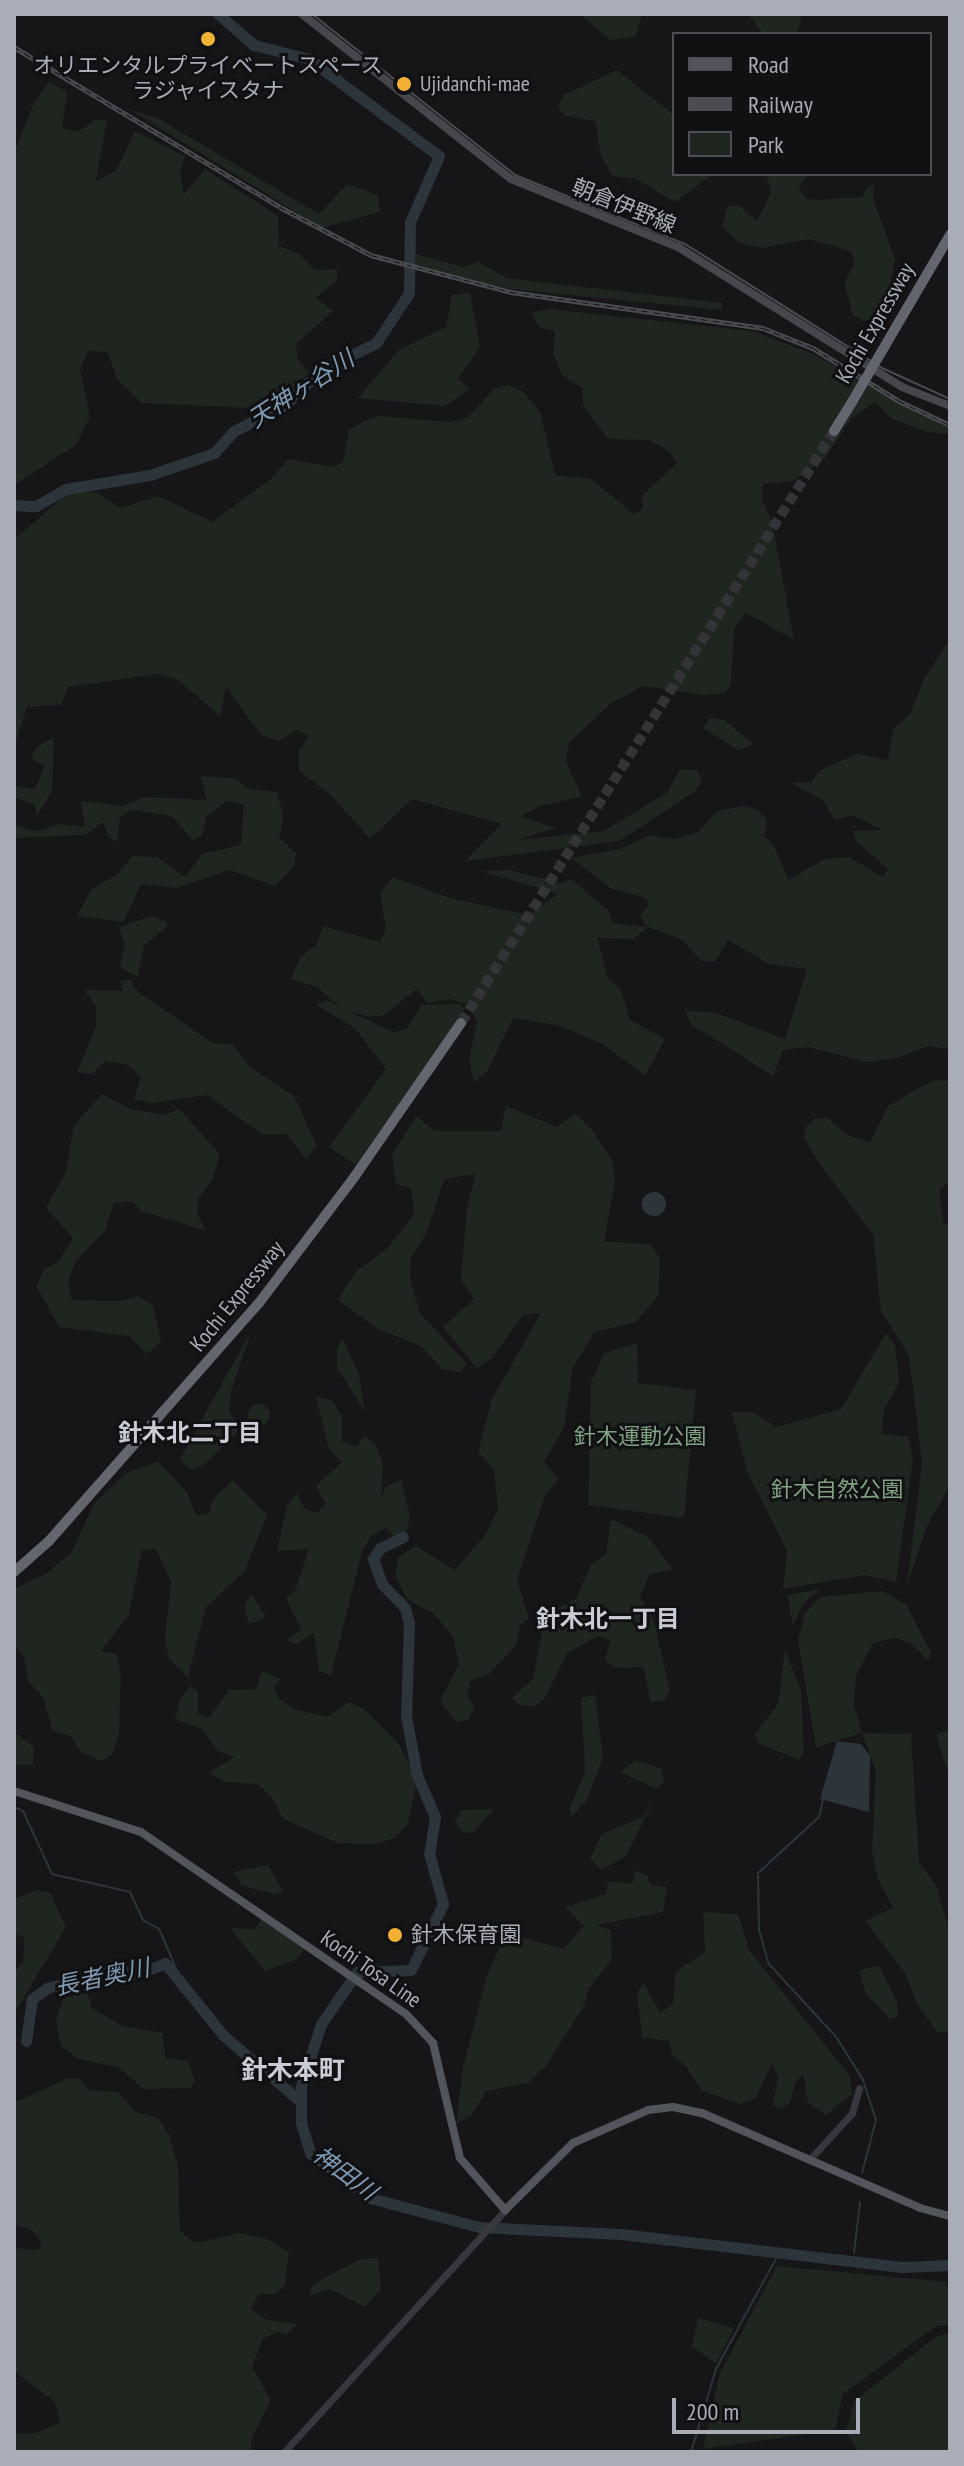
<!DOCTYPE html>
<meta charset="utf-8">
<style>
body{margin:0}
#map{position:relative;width:964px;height:2466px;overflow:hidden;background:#161618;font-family:"PT Sans Narrow","Noto Sans JP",sans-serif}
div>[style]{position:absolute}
.green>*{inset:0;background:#1e261f}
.round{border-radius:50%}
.water>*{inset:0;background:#2c353c}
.stream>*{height:2px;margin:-1px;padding:0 1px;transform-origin:1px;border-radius:1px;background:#2c353c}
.river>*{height:11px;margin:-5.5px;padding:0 5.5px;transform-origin:5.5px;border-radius:5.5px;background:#2c353c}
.motorway-tunnel>*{height:10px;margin-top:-5px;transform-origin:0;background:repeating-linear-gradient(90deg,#333438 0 10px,transparent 0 15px)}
.tertiary>*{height:7px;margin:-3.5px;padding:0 3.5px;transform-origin:3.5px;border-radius:3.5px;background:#37383d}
.secondary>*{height:8px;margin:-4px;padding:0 4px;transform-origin:4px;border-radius:4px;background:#45474d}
.primary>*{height:8px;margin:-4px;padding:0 4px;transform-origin:4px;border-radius:4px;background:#53555c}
.motorway>*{height:10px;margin:-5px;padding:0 5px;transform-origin:5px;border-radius:5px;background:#63666e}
.tram>*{height:2px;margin:-1px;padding:0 1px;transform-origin:1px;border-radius:1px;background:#4a4c52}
.rail>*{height:5px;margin-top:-2.5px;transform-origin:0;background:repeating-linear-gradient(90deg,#111113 0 6px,#4a4c52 0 12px);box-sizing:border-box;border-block:2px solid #4a4c52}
.motorway-bridge>*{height:10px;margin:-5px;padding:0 5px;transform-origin:5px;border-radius:5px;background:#63666e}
.dots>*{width:22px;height:22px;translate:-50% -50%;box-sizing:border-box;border:4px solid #111113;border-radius:50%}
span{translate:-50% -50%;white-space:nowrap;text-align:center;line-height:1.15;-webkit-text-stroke:6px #111113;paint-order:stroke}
.poi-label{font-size:22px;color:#a8adb8}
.left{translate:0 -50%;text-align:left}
.street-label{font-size:22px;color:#a8adb8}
.park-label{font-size:22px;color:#7fa381}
.water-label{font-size:24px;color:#7f9bb3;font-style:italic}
.neighbourhood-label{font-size:24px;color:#c9ccd4;font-weight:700}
.quarter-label{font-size:26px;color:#c9ccd4;font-weight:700}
.frame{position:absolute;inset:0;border:16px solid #a8adb8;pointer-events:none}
.legend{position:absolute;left:672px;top:32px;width:260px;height:144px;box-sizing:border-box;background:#111113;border:2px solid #4d4f55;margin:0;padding:10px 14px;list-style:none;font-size:24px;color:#a8adb8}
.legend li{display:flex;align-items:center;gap:16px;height:40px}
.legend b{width:40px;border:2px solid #4d4f55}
.scale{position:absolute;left:672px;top:2398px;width:188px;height:36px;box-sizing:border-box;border:4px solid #a8adb8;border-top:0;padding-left:10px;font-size:24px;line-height:28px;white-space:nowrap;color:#a8adb8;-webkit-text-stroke:6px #111113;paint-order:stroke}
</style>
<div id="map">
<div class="green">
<i style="clip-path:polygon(580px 14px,642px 14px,636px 37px,610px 40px)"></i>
<i style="clip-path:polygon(748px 14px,797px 14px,802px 19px,796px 34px,763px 34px)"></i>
<i style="clip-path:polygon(617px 70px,674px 115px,674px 174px,713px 174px,675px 202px,636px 179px,613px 176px,601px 156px,595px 121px,563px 115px,558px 105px,564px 95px)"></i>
<i style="clip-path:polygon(49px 82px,67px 92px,62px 129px,79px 131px,95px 120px,107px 120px,96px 181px,116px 171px,135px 131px,185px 156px,180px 174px,184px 194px,205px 169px,278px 216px,279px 246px,299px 254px,315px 270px,337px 269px,337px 280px,316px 298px,333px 311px,296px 344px,298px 360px,309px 373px,278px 401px,247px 408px,142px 403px,118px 380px,107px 352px,88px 351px,80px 368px,90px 417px,76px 445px,14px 485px,14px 153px,35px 100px)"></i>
<i style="clip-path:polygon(129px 109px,159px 119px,319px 214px,347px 184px,378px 195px,380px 212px,322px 228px)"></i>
<i style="clip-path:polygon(766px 174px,808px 174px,799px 187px,805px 198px,816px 200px,862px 197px,867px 187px,874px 185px,873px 198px,895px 259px,884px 317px,863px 321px,853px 315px,844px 283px,855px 263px,852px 252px,809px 239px,762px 248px,739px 243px,722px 227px,728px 206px,740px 206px,757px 221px,771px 192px)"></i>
<i style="clip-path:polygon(416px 254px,462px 267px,479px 262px,506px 278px,722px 303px,721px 310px,510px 289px,415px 268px)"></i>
<i style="clip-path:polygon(470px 293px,480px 347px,458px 379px,470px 389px,445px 406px,358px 398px,399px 350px,446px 327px,452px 295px)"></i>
<i style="clip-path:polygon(549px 309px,752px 331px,811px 353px,950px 429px,950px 434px,926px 432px,891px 418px,875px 402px,851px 419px,825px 458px,793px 481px,763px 484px,762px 501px,772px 522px,794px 640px,746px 613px,734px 629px,731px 685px,724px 693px,704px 695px,643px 686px,610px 704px,569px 743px,566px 761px,582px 797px,540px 806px,521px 816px,556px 828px,518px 840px,604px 831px,668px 792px,680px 769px,697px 770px,702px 781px,694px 792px,619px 841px,465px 861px,502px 824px,412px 799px,370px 839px,330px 794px,299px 771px,299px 751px,309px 736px,297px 730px,279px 741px,261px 735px,226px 687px,220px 716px,177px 679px,158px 674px,68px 687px,61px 705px,27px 707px,14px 748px,14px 540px,71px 490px,96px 492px,121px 508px,158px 496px,212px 522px,272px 478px,288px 459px,333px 467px,343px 462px,349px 430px,363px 422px,379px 416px,451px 422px,468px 417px,494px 389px,508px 385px,524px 392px,540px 412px,555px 475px,591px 479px,634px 514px,643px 508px,642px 496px,677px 463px,669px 451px,649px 440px,608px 439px,583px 405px,582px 388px,562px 375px,553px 354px,555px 331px,540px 328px,531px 313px)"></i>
<i style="clip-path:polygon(950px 639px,950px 1049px,928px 1046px,897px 1058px,866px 1062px,808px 1047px,783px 1050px,773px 1076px,691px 1024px,685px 1011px,713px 1012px,785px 1039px,807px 969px,769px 964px,728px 940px,715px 962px,701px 961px,683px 940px,648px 927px,633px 939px,597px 938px,608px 978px,620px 988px,630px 1020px,665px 1039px,645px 1075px,601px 1043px,557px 1025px,513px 1018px,488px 1070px,474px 1083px,469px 1060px,477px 1021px,468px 1005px,451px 999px,427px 1003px,417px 989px,384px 1015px,371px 1017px,343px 1010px,317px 987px,290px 979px,301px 957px,317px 944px,323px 926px,380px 942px,386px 928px,380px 893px,392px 877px,450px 898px,518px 913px,533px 912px,558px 894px,481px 871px,510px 870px,561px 884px,571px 879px,609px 911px,613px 923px,647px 927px,640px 916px,649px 904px,646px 898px,610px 888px,572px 858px,620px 849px,650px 835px,675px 839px,698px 832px,717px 811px,743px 806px,757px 809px,767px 820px,764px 837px,772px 842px,789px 880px,825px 859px,849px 857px,883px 877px,888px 869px,856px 841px,853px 831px,882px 830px,852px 815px,835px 820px,822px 800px,792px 783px,811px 782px,820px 770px,857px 754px,888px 760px,893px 729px,910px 714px,924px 679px)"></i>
<i style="clip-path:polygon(710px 718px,724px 720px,754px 744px,738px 750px,703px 728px)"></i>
<i style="clip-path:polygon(54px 737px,52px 791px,37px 816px,34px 805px,14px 797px,14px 786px,35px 789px,45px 766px,31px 758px,37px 747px)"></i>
<i style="clip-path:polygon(200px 776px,235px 778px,249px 789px,277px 792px,284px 817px,279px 838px,296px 853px,294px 867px,275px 886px,229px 870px,177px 888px,141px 884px,123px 922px,77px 916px,92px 889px,118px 874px,132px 856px,157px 857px,185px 877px,202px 854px,241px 845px,244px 804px,226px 801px,206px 817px,202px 836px,193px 841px,172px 816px,132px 810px,120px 818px,117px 842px,109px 838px,103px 822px,86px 835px,14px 838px,14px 825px,36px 831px,61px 824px,85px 827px,81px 801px,124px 806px,145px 797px,207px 800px)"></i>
<i style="clip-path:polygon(152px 916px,167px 922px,167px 927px,144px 945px,138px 977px,120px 967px,125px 945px,119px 927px)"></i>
<i style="clip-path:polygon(130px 980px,139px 993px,213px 1043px,232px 1044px,251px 1068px,294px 1096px,317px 1146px,306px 1159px,286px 1134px,263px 1135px,207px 1095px,151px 1103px,134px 1099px,141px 1077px,128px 1065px,105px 1061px,92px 1074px,77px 1072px,96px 1026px,96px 1006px,84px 990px,124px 991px,120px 981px)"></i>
<i style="clip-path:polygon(326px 1000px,393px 1032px,407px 1029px,421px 1005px,460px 1004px,465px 1009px,356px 1165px,329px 1147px,386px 1069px,355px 1028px,316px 1005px)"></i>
<i style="clip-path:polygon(933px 1080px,950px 1081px,950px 1181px,939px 1190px,943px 1222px,950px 1227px,950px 1485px,926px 1528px,907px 1585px,922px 1463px,909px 1356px,881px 1311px,873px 1235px,822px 1167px,804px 1138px,805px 1128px,814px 1119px,828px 1118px,847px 1135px,870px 1142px,888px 1106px)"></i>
<i style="clip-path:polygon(102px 1094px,130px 1109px,165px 1115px,179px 1109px,220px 1154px,212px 1180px,198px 1199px,197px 1213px,206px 1231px,141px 1211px,133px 1201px,114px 1203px,105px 1231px,76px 1261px,68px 1280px,72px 1300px,120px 1301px,138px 1296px,153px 1305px,161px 1341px,147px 1354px,129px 1336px,59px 1327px,37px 1287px,43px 1270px,58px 1262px,73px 1238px,46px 1208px,66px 1171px,74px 1125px)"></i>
<i style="clip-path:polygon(506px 1106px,557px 1127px,575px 1113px,594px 1132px,613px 1163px,615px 1183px,604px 1241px,651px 1245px,660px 1258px,659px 1295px,636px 1322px,594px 1332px,573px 1368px,564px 1427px,544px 1462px,559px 1479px,545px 1495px,517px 1580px,529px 1618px,520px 1625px,516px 1645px,488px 1675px,470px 1681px,467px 1696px,474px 1707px,469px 1719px,456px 1722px,440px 1701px,459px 1664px,453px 1637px,434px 1614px,407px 1599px,395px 1576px,398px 1557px,416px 1546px,455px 1570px,486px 1534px,498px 1509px,494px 1470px,478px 1452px,492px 1399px,541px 1313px,523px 1315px,492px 1358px,477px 1368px,443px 1327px,474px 1299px,461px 1280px,467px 1208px,476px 1174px,444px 1179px,428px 1230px,411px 1259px,410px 1279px,420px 1313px,467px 1364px,460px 1372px,442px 1369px,421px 1346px,378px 1329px,338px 1300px,355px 1272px,388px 1248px,414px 1214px,411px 1188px,396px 1184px,392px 1155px,416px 1116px,435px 1131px,501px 1131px)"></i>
<i style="clip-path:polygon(252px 1329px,231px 1392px,229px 1410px,239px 1430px,205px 1464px,191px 1470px,180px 1459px)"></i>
<i style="clip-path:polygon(886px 1333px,895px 1345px,899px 1383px,884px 1409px,882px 1434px,908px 1437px,913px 1459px,896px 1582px,864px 1575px,783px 1589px,787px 1551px,748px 1474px,732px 1412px,753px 1412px,776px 1427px,841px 1409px)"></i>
<i style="clip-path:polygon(343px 1339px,359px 1375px,365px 1412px,337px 1368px,337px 1348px)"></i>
<i style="clip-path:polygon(637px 1343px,638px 1383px,696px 1390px,684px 1518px,588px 1505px,591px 1382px,604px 1353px)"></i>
<i style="clip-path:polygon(316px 1397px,333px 1401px,342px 1417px,342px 1442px,357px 1446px,365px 1436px,377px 1447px,383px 1465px,381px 1497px,386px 1487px,401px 1480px,410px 1516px,407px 1530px,396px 1539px,386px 1528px,371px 1536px,362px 1553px,331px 1675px,319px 1671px,314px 1633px,296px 1644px,286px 1639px,301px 1630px,286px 1598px,295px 1591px,309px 1549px,277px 1551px,287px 1505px,297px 1493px,305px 1509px,316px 1513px,326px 1504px,316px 1486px,342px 1462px,329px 1450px)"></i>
<i class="round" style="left:248px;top:1404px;width:22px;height:22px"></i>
<i style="clip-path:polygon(158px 1462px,187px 1492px,196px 1515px,209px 1514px,213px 1499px,233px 1480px,267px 1515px,245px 1571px,206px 1607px,188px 1677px,169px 1659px,165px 1639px,171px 1582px,156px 1549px,142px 1550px,129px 1615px,101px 1651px,117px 1654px,121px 1678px,119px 1733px,112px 1755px,101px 1761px,81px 1752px,70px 1736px,53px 1731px,43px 1697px,28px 1681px,24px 1657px,14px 1644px,14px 1589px,47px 1573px,71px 1553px,94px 1504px,126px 1473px)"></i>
<i style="clip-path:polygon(611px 1519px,648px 1537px,673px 1569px,649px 1575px,640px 1597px,654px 1621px,670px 1691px,664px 1701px,651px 1702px,643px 1667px,617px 1668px,605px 1660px,610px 1640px,598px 1636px,567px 1653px,545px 1698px,535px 1706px,519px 1705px,512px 1698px,533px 1679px,545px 1615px,576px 1599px,591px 1564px,606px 1554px)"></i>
<i style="clip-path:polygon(821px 1589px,802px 1605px,793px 1626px,787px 1595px)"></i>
<i style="clip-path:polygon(882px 1591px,906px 1604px,931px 1653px,929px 1661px,910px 1643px,895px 1638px,873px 1643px,856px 1676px,854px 1704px,862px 1733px,911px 1734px,919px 1862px,936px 1885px,950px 1932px,950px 2033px,937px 2032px,917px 2004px,905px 1973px,865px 1921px,893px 1908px,877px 1877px,872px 1851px,876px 1771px,862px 1733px,816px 1747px,798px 1640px,805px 1613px,820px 1597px)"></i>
<i style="clip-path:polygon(252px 1595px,266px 1617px,249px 1625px,244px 1604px)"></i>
<i style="clip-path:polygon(785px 1650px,801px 1690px,804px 1751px,799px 1760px,758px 1743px,755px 1734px,778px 1704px)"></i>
<i style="clip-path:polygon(262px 1671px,281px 1679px,274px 1687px,278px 1698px,296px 1710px,327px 1717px,349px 1702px,363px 1708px,398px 1743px,417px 1779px,408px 1824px,394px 1838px,375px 1844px,338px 1843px,283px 1819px,271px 1796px,257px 1784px,225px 1782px,209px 1773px,234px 1757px,218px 1751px,202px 1729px,175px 1719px,180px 1699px,190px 1686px,198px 1691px,198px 1714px,209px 1718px,229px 1690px,256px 1689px)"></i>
<i style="clip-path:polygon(595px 1695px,603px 1757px,586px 1802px,571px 1817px,569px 1809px,585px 1773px,581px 1698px)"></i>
<i style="clip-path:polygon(950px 1729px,950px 1779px,936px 1734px)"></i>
<i style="clip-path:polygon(14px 1732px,34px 1747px,33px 1765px,14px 1765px)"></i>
<i style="clip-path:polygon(636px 1760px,662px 1769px,664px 1781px,656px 1789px,620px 1772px)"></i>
<i style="clip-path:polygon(656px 1796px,626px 1856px,601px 1870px,590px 1858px,602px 1834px,643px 1817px)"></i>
<i style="clip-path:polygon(494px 1809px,473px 1833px,462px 1832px,455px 1822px,461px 1810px)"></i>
<i style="clip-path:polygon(268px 1865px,283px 1891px,276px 1894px,243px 1886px,233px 1872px)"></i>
<i style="clip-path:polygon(635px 1870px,647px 1876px,651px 1885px,667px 1887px,663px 1912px,597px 1925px,611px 1930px,612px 1959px,589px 1988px,584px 2006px,546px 2066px,528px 2083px,486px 2091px,472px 2115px,456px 2124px,463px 2067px,487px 1975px,502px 1942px,514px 1935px,563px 1949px,584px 1926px,565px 1907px,606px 1894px,608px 1882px,633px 1883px)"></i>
<i style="clip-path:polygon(37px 1890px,50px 1893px,66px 1927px,15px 2012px,14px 1972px,23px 1962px,24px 1938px,14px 1933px,14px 1899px)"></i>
<i style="clip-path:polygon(703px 1912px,738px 1914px,749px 1950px,850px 2076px,852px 2094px,826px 2115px,808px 2102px,803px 2074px,795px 2083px,790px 2103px,781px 2109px,773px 2105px,778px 2077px,772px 2063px,756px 2098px,740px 2104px,701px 2090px,685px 2065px,672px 2056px,669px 2041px,642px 2037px,637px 1993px,644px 1983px,660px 2013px,673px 2004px,676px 1971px,705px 1952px)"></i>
<i style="clip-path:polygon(261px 1919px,305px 1948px,297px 1959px,265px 1971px,230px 1928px,255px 1929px)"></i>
<i style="clip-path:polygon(879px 1966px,897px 2002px,898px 2016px,890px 2019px,866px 1994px,859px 1970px)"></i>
<i style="clip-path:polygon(87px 1991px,92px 2008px,122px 2026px,163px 2033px,165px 2058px,188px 2061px,195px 2081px,190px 2088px,144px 2089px,118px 2067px,79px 2059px,61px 2046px,56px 2020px,63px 1999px)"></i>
<i style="clip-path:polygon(68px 2078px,80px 2079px,89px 2090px,118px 2092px,136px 2112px,158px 2118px,169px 2134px,178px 2166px,180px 2231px,195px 2243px,239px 2233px,265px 2238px,289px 2252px,285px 2285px,276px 2294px,259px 2294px,251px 2308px,264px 2319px,297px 2324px,287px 2334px,276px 2332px,263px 2339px,258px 2351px,252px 2367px,271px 2400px,252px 2438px,251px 2452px,14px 2452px,14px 2433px,36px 2433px,60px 2422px,55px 2402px,14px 2371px,14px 2248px,38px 2250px,42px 2243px,32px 2230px,14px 2224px,14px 2103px)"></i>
<i style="clip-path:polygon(378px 2258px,381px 2289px,365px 2307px,330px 2289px,309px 2296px,312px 2286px,322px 2279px,361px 2259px)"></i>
<i style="clip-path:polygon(777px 2266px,947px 2282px,950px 2325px,936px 2326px,843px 2394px,835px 2430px,703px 2449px,720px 2373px)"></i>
<i style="clip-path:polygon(698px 2318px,734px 2328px,716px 2364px,692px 2346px)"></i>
<i style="clip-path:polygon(950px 2333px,950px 2452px,858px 2452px,846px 2431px,854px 2401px,937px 2336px)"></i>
</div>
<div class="water">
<i class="round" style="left:642px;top:1192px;width:24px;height:24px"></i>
<i style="clip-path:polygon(837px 1741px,861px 1744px,870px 1756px,869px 1812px,820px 1799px)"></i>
</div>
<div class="stream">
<i style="left:823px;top:1800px;width:17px;rotate:103deg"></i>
<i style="left:819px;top:1817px;width:83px;rotate:137.4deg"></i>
<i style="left:758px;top:1873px;width:57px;rotate:89deg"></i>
<i style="left:759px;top:1930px;width:35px;rotate:74deg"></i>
<i style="left:769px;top:1964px;width:100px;rotate:47.4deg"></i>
<i style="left:837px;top:2038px;width:49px;rotate:58.2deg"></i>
<i style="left:863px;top:2080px;width:42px;rotate:72deg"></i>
<i style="left:876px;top:2120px;width:55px;rotate:104.8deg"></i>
<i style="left:14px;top:1807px;width:10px;rotate:24deg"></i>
<i style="left:23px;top:1811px;width:69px;rotate:65.3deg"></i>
<i style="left:52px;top:1874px;width:80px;rotate:13deg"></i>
<i style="left:130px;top:1892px;width:31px;rotate:65deg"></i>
<i style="left:143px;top:1920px;width:18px;rotate:29deg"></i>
<i style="left:159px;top:1929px;width:48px;rotate:66.6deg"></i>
<i style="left:854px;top:2253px;width:51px;rotate:-83.3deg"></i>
<i style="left:854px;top:2262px;width:4px;rotate:-90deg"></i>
<i style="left:691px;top:2452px;width:87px;rotate:-73.2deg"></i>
<i style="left:716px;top:2369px;width:132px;rotate:-61.5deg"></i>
</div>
<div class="river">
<i style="left:14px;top:505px;width:22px;rotate:3deg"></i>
<i style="left:36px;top:506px;width:34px;rotate:-30deg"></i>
<i style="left:66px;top:489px;width:85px;rotate:-9.5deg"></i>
<i style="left:150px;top:475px;width:68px;rotate:-19deg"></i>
<i style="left:214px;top:453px;width:30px;rotate:-48deg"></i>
<i style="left:234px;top:431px;width:57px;rotate:-27deg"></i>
<i style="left:285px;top:405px;width:52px;rotate:-44.2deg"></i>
<i style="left:322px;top:369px;width:60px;rotate:-25.7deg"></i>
<i style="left:376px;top:343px;width:60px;rotate:-56.6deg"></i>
<i style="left:409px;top:293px;width:71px;rotate:-89.2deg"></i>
<i style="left:410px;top:222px;width:72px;rotate:-66.3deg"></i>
<i style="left:439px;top:156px;width:162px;rotate:-143.3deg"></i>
<i style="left:309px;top:59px;width:57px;rotate:-165.7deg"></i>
<i style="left:254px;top:45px;width:48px;rotate:-139.3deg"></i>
<i style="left:403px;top:1537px;width:25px;rotate:154deg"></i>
<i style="left:380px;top:1548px;width:13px;rotate:122deg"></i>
<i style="left:373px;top:1559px;width:27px;rotate:70deg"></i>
<i style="left:382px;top:1584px;width:33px;rotate:46deg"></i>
<i style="left:405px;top:1608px;width:16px;rotate:75deg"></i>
<i style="left:409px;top:1623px;width:93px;rotate:91.8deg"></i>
<i style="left:406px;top:1716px;width:60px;rotate:79.4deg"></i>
<i style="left:417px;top:1775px;width:46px;rotate:66.8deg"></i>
<i style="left:435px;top:1817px;width:36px;rotate:99deg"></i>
<i style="left:429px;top:1853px;width:53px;rotate:74.6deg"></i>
<i style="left:443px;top:1904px;width:73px;rotate:115.9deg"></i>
<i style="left:411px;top:1970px;width:54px;rotate:177.9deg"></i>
<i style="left:357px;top:1972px;width:63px;rotate:124.7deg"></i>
<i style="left:321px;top:2024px;width:65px;rotate:107.9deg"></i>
<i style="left:301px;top:2086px;width:37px;rotate:90deg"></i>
<i style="left:301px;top:2123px;width:31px;rotate:73deg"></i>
<i style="left:310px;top:2153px;width:75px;rotate:36.9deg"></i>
<i style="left:370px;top:2198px;width:113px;rotate:14.9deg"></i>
<i style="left:479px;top:2227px;width:142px;rotate:2.8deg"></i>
<i style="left:621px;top:2234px;width:283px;rotate:6.7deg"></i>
<i style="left:902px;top:2267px;width:48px;rotate:-2.4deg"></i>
<i style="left:26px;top:2041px;width:42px;rotate:-81.9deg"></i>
<i style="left:32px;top:1999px;width:19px;rotate:-36deg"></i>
<i style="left:47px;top:1988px;width:70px;rotate:-14.8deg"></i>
<i style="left:115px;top:1970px;width:23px;rotate:10deg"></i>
<i style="left:138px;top:1974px;width:29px;rotate:-22deg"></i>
<i style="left:165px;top:1963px;width:92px;rotate:51.1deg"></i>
<i style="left:223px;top:2035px;width:103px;rotate:40.7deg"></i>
</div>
<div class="motorway-tunnel">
<i style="left:461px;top:1023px;width:700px;rotate:-57.79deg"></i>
</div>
<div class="tertiary">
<i style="left:809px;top:2160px;width:64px;rotate:-47.5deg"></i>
<i style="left:852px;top:2113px;width:26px;rotate:-74deg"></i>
<i style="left:284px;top:2452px;width:328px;rotate:-47.6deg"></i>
</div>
<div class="secondary">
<i style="left:302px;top:14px;width:266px;rotate:38.3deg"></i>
<i style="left:511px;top:179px;width:180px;rotate:22.2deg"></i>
<i style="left:678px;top:247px;width:264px;rotate:32deg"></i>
<i style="left:902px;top:387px;width:52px;rotate:21.6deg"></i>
</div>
<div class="primary">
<i style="left:14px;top:1791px;width:133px;rotate:17.9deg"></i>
<i style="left:141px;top:1832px;width:321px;rotate:34.5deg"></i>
<i style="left:406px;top:2014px;width:40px;rotate:47deg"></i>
<i style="left:433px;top:2043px;width:118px;rotate:76.8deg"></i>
<i style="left:460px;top:2158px;width:69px;rotate:49.1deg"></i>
<i style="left:505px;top:2210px;width:95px;rotate:-44.6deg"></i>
<i style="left:573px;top:2143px;width:82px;rotate:-23.7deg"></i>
<i style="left:648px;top:2110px;width:25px;rotate:-7deg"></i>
<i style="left:673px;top:2107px;width:30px;rotate:12deg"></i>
<i style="left:702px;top:2113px;width:238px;rotate:23.5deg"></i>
<i style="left:920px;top:2208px;width:31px;rotate:15deg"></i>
</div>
<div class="motorway">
<i style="left:896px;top:327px;width:107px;rotate:-59.6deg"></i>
<i style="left:834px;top:431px;width:34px;rotate:-58deg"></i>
<i style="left:14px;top:1572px;width:47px;rotate:-41.5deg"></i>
<i style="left:49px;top:1541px;width:317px;rotate:-48.6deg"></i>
<i style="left:259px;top:1303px;width:159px;rotate:-52.9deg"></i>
<i style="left:355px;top:1176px;width:186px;rotate:-55.3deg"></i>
</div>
<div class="tram">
<i style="left:312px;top:14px;width:259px;rotate:38.4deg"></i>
<i style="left:515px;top:175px;width:183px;rotate:22.1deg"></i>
<i style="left:685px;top:244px;width:233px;rotate:32.2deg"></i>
<i style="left:882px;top:368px;width:75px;rotate:24.5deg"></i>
</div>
<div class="rail">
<i style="left:14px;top:47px;width:310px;rotate:31deg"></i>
<i style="left:280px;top:207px;width:103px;rotate:27.8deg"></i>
<i style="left:371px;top:255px;width:145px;rotate:14.8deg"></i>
<i style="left:511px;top:292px;width:255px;rotate:8.1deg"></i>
<i style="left:763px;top:328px;width:54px;rotate:21.8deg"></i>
<i style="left:813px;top:348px;width:101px;rotate:31.6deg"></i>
<i style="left:899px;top:401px;width:56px;rotate:25.2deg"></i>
</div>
<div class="motorway-bridge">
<i style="left:852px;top:402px;width:87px;rotate:-59.6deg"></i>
</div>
<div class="dots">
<i style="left:208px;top:39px;background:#f2b134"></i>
<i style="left:404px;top:84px;background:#f2b134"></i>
<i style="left:395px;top:1935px;background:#f2b134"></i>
</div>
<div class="poi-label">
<span style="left:208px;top:78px">オリエンタルプライベートスペース<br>ラジャイスタナ</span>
<span class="left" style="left:420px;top:84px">Ujidanchi-mae</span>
<span class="left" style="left:411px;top:1935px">針木保育園</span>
</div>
<div class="street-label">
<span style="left:624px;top:206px;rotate:22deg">朝倉伊野線</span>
<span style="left:875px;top:323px;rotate:-60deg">Kochi Expressway</span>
<span style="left:237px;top:1296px;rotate:-51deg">Kochi Expressway</span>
<span style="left:371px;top:1969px;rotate:35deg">Kochi Tosa Line</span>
</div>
<div class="park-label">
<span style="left:640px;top:1437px">針木運動公園</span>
<span style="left:837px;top:1490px">針木自然公園</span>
</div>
<div class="water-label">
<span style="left:301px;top:389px;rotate:-33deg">天神ヶ谷川</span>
<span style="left:102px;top:1977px;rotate:-12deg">長者奥川</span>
<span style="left:345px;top:2173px;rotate:37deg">神田川</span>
</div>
<div class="neighbourhood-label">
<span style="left:190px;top:1433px">針木北二丁目</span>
<span style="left:608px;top:1619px">針木北一丁目</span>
</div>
<div class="quarter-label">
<span style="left:293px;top:2070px">針木本町</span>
</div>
<div class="frame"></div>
<ul class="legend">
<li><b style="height:10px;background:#53555c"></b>Road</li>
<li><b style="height:10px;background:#4a4c52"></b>Railway</li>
<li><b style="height:22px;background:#1e261f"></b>Park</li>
</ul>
<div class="scale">200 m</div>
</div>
